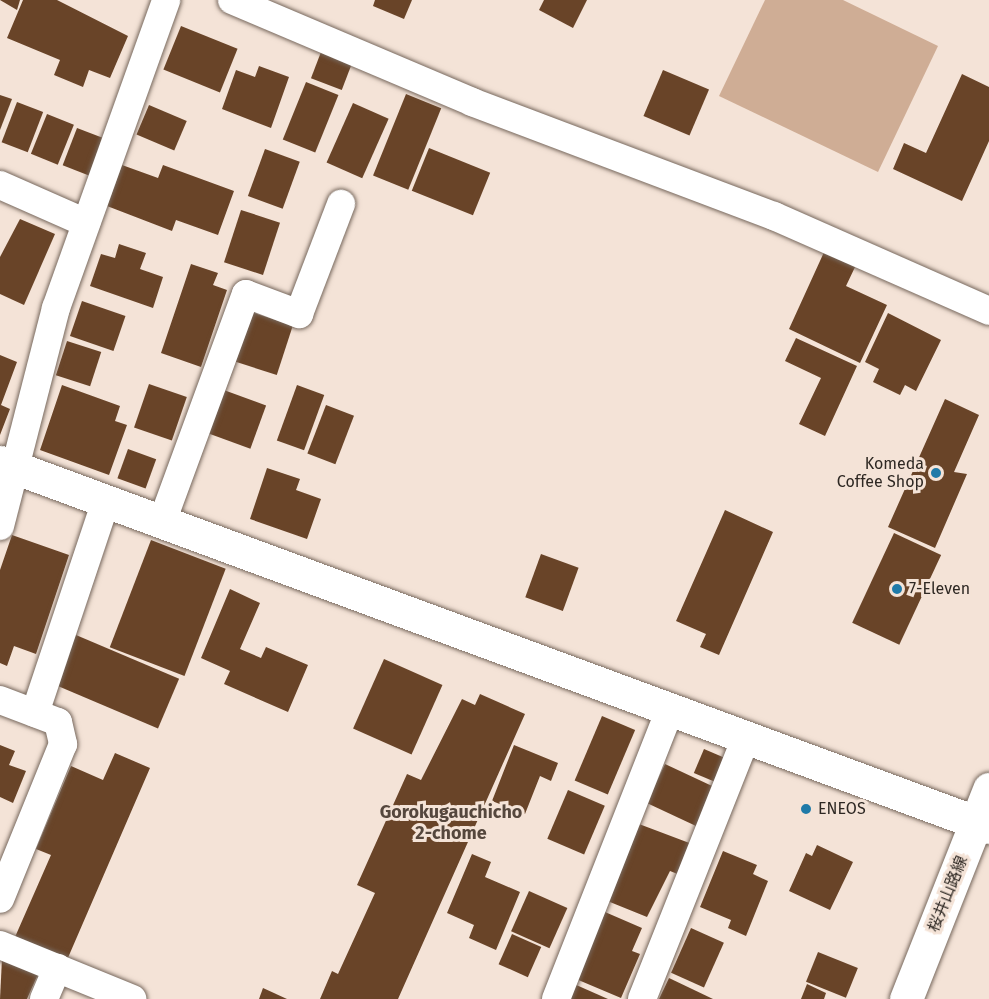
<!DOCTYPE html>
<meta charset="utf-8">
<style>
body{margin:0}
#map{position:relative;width:989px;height:999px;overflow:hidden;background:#f4e3d7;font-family:"Fira Sans","Noto Sans JP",sans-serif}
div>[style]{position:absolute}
.green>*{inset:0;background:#cfad95}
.building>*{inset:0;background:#694428;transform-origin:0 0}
.roads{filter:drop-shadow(0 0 2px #77685d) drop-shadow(0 0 2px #77685d)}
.minor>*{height:28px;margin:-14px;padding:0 14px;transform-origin:14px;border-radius:14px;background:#fff}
.tertiary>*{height:33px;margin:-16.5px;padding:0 16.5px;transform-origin:16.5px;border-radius:16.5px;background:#fff}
.secondary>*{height:33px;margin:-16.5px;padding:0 16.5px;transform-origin:16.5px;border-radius:16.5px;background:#fff}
.dots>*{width:16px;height:16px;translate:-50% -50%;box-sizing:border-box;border:3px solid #f4e3d7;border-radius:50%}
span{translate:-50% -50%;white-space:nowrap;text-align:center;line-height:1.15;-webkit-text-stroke:6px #f4e3d7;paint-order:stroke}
.poi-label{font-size:16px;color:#2e2823}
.right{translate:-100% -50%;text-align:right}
.left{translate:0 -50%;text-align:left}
.street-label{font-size:16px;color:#2e2823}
.neighbourhood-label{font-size:18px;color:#55473d;font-weight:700}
</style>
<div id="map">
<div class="green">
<i style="clip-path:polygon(765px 0,843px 0,938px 46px,878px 172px,719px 96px)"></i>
</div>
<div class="building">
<i style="clip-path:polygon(0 0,20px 0,17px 10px)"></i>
<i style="clip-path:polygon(23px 0,57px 0,128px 36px,110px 78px,89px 70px,83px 87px,54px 75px,60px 60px,7px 38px)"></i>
<i style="clip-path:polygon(375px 0,412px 0,404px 19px,373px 6px)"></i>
<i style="clip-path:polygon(544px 0,587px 0,573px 28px,539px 10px)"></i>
<i style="left:181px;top:26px;width:61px;height:47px;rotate:22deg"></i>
<i style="left:321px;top:52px;width:33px;height:28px;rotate:21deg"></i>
<i style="clip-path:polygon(259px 66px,289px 77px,271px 128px,222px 109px,236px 70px,255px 77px)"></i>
<i style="left:663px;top:70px;width:50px;height:50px;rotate:23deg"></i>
<i style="clip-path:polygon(962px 74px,989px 87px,989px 141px,962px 201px,893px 169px,904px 143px,926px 153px)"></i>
<i style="left:306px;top:82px;width:35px;height:62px;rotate:22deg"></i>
<i style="left:406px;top:94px;width:38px;height:88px;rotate:22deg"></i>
<i style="clip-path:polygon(0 95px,12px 99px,0 130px)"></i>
<i style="left:17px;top:102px;width:28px;height:43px;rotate:21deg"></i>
<i style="left:353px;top:103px;width:39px;height:65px;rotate:24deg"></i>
<i style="left:149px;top:105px;width:41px;height:32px;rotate:23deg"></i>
<i style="left:47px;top:114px;width:29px;height:43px;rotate:22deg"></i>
<i style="left:77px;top:128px;width:28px;height:40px;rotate:21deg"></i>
<i style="left:429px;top:148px;width:66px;height:46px;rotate:22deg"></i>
<i style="left:265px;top:149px;width:37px;height:50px;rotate:20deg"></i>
<i style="clip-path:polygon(122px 165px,158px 178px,163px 165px,234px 191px,218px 235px,176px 220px,172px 231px,107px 206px)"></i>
<i style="left:241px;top:210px;width:41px;height:55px;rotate:18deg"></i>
<i style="clip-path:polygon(20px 219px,55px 234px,24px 305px,0 294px,0 257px)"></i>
<i style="clip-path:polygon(119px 244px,146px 253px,140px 269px,163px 277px,153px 308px,90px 286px,101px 254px,115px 258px)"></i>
<i style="clip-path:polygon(825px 250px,856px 265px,846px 286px,887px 305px,860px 363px,789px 329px)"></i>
<i style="clip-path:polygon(191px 264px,218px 273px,213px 285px,227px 290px,201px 367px,161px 353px)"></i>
<i style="left:82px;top:301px;width:46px;height:37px;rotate:19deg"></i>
<i style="left:251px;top:312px;width:44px;height:52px;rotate:18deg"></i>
<i style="clip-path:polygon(888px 313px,941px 340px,916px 391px,905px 385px,900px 395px,873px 382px,879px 369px,865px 362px)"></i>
<i style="clip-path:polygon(796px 338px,857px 366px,825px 436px,799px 424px,821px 378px,785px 361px)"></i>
<i style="left:67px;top:341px;width:36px;height:36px;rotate:18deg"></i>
<i style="clip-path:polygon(0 355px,17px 362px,1px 405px,10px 409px,0 435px)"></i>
<i style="left:149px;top:384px;width:40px;height:46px;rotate:19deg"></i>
<i style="clip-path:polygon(62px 385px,120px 406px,115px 421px,127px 425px,109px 475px,40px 450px)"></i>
<i style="left:297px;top:385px;width:29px;height:59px;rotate:20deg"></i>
<i style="left:221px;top:389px;width:48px;height:46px;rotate:20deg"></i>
<i style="clip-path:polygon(945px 399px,979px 415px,954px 472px,967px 474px,935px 548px,888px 527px)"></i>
<i style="left:326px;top:405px;width:30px;height:52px;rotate:21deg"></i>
<i style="left:128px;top:449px;width:30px;height:31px;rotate:20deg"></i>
<i style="clip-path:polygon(267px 468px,300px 479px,296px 490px,321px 499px,307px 539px,250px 519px)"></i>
<i style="clip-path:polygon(725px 510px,773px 532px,719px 655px,700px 647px,706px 634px,676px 621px)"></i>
<i style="left:894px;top:533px;width:52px;height:99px;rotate:25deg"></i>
<i style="clip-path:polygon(12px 535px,69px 555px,36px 654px,14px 646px,7px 666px,0 663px,0 570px)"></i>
<i style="left:151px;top:540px;width:80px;height:115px;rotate:21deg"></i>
<i style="left:541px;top:554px;width:40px;height:46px;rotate:20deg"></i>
<i style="clip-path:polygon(230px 589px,260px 603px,240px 649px,261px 658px,266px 647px,308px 665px,288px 712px,224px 684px,230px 671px,201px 658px)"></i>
<i style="left:76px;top:635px;width:112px;height:54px;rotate:23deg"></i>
<i style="left:384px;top:659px;width:64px;height:76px;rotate:24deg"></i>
<i style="clip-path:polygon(480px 694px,525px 714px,398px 999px,320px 999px,332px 971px,338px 974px,375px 893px,357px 885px,407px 774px,421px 780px,462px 699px,475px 705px)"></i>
<i style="left:602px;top:716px;width:36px;height:70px;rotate:23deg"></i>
<i style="clip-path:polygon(0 745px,15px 751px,9px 765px,26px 771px,13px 803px,0 797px)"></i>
<i style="clip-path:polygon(514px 745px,558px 763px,551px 781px,540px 776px,525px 814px,492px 801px)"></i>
<i style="left:704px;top:749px;width:26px;height:26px;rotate:23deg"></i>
<i style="clip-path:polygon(115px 753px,150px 768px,67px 960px,15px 937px,51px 855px,36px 849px,71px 766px,103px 780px)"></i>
<i style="left:665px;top:764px;width:59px;height:43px;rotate:25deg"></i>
<i style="left:568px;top:790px;width:40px;height:53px;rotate:23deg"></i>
<i style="clip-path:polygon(639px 824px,692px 844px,680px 875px,670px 871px,647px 917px,605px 900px)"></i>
<i style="clip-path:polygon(817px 845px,853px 862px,830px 910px,789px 891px,806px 853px,812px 856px)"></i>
<i style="clip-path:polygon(723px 851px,757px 865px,753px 874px,768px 881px,746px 936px,728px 928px,731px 920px,700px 907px)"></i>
<i style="clip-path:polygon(472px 854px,491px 862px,485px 877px,520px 892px,496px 950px,469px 938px,474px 925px,447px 913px)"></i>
<i style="left:529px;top:891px;width:42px;height:44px;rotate:24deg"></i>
<i style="clip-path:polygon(605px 912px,642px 928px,632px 951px,640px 954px,621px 998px,576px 979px)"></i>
<i style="left:691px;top:928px;width:36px;height:49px;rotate:24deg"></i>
<i style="left:512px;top:934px;width:32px;height:33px;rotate:24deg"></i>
<i style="left:818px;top:952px;width:43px;height:32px;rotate:22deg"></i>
<i style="clip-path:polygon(2px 959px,38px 974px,27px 999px,0 999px)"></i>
<i style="clip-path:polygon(669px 978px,713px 999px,659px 999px)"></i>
<i style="clip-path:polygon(574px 984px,608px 999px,568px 999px)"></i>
<i style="clip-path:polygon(807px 984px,826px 993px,824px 999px,801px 999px)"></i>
<i style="clip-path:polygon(263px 988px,287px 999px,259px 999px)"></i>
</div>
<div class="roads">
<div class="minor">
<i style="left:232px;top:0;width:261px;rotate:23deg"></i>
<i style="left:472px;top:102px;width:323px;rotate:20.7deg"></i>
<i style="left:774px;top:216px;width:235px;rotate:23.8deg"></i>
<i style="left:0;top:185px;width:94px;rotate:23.8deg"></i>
<i style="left:162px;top:522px;width:243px;rotate:-69.8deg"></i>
<i style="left:246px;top:294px;width:57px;rotate:20.7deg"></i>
<i style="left:299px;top:314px;width:118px;rotate:-69.1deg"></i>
<i style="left:0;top:526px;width:225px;rotate:-75.6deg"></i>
<i style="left:56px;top:308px;width:327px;rotate:-70.3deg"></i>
<i style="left:0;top:700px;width:62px;rotate:20.8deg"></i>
<i style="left:58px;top:722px;width:23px;rotate:77deg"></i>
<i style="left:63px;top:744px;width:167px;rotate:112.1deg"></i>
<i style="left:35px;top:713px;width:224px;rotate:-71.5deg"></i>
<i style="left:0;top:945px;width:143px;rotate:22.2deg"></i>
<i style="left:44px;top:999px;width:34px;rotate:-67deg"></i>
<i style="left:556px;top:999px;width:311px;rotate:-68.5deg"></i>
<i style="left:642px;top:999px;width:281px;rotate:-68.3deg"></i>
</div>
<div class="tertiary">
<i style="left:0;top:462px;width:1054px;rotate:20.26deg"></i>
</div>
<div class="secondary">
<i style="left:906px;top:999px;width:226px;rotate:-68.4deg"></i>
</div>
</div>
<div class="dots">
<i style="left:936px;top:473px;background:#1f7aa8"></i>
<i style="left:897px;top:589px;background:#1f7aa8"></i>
<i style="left:806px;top:809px;background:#1f7aa8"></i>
</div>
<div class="poi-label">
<span class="right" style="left:924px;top:473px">Komeda<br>Coffee Shop</span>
<span class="left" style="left:909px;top:589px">7-Eleven</span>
<span class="left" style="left:818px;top:809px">ENEOS</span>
</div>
<div class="street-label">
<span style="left:948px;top:894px;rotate:-68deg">桜井山路線</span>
</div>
<div class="neighbourhood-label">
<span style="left:451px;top:823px">Gorokugauchicho<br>2-chome</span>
</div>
</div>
